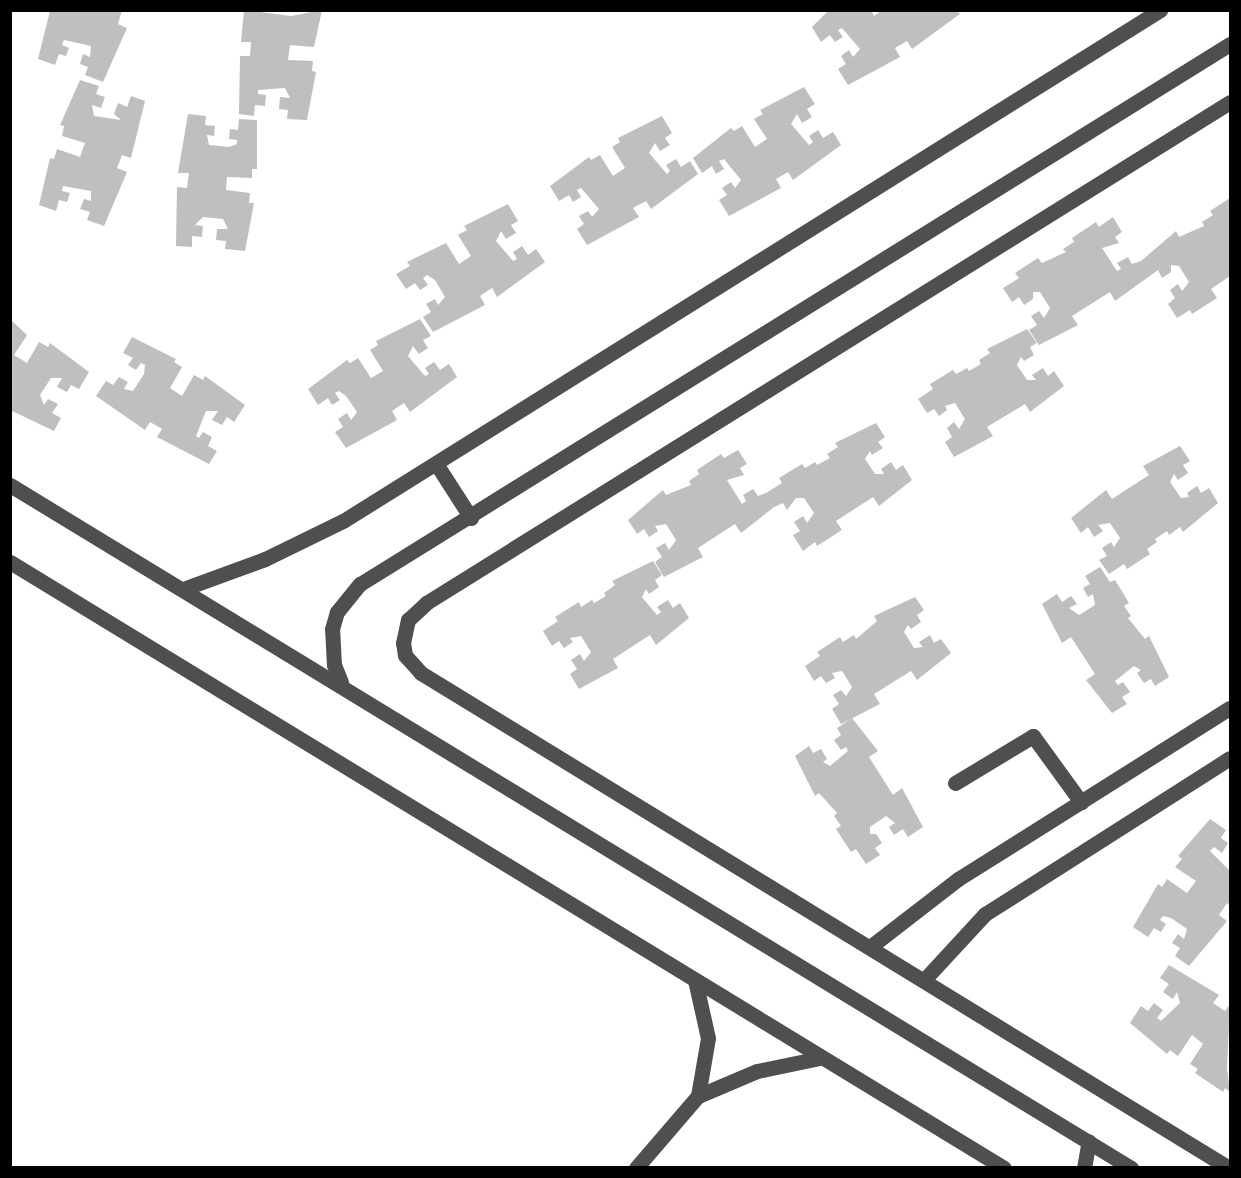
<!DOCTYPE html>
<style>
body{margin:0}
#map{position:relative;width:1241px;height:1178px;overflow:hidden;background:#fff;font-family:"PT Sans Narrow",sans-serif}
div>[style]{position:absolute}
.building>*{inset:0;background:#bfbfbf}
.minor>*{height:15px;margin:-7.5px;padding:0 7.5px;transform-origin:7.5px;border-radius:7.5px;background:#4f4f4f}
span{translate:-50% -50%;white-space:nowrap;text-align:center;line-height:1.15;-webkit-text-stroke:4.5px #fff;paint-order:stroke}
.frame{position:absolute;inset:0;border:12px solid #000;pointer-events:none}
</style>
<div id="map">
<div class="building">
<i style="clip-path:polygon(122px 10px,118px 24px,127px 28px,103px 82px,85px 75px,88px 67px,80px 64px,83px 54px,90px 57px,91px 46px,64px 40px,62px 45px,69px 48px,66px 56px,59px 54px,55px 65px,38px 59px,50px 11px)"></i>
<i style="clip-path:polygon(244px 10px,291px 16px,322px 10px,314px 47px,290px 45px,288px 60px,313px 61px,312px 71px,316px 72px,307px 120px,287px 119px,288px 110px,279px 109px,280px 97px,290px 98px,285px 88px,258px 90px,258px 94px,266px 95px,265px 106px,255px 105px,254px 116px,239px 114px,240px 56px,250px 56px,251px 42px,241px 42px)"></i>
<i style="clip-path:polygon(829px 10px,871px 10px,874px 16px,882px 10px,957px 10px,960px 14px,912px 49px,907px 41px,895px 48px,900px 57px,848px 85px,838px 69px,846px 64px,841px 56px,849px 50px,853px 57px,860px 49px,842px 28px,838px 30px,843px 37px,835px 42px,830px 35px,821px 42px,812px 27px)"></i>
<i style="clip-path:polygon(80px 80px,99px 86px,96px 94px,105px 97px,101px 108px,92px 105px,94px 116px,121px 120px,114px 114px,118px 103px,127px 107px,131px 96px,145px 101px,131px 158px,122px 155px,117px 168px,127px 172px,104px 226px,87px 220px,90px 212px,80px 209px,84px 199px,91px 201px,91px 191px,63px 186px,62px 191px,70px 193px,67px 202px,59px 200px,56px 211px,39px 205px,50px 158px,54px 159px,57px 149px,80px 157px,85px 143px,62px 136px,64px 126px,60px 125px)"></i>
<i style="clip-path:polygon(804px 87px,815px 104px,807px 109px,812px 117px,802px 123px,797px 114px,791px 124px,809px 145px,813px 142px,809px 136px,818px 130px,823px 138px,833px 132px,841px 145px,793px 180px,788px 172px,776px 179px,781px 188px,729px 216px,719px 200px,727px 195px,722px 188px,731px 182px,735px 188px,741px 180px,724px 159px,719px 161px,724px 169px,716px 174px,712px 166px,702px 173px,693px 158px,731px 128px,734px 131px,742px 126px,755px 147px,767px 139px,754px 119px,763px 114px,760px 110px)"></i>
<i style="clip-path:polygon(188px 114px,206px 116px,205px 125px,215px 126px,214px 136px,207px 135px,209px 145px,229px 147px,237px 144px,237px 140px,229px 139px,230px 129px,238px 130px,239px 119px,257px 120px,257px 169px,252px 169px,252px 178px,227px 177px,226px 190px,250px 193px,249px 203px,254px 203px,245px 251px,225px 249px,226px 241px,216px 240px,217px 229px,228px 229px,223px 219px,203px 217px,195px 225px,203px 226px,202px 237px,192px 236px,192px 247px,176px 246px,177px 187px,187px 188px,189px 173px,178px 173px)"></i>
<i style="clip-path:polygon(662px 116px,672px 133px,665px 138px,670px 145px,660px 151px,655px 143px,649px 153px,667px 174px,670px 171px,666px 165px,676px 159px,681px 167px,690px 161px,698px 174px,651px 209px,646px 201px,633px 208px,639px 217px,587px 245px,577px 229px,584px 224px,579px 216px,588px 211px,592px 217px,599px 209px,581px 188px,577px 190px,581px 197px,573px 202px,569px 195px,559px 201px,550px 186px,589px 157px,591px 160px,600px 155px,613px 176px,625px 168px,612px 147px,620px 142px,618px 138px)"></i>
<i style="clip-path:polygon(1230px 198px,1230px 276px,1211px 289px,1217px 298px,1192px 314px,1190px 310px,1177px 318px,1168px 304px,1175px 298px,1170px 290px,1178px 284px,1182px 291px,1189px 282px,1179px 266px,1171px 265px,1171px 272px,1162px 278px,1158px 270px,1115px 301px,1110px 292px,1072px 316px,1078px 325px,1039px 345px,1029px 330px,1037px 325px,1031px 316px,1039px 311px,1044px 318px,1050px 308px,1040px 292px,1033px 292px,1033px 299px,1024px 305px,1019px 297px,1012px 302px,1003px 288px,1019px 278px,1015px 273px,1038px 258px,1042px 263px,1066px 252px,1063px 249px,1074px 242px,1072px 238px,1096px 222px,1099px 227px,1113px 217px,1122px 232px,1115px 237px,1119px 243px,1102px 248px,1117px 271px,1121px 269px,1117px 263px,1128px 257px,1132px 264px,1141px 261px,1176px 231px,1179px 237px,1204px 226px,1202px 222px,1213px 215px,1210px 211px)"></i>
<i style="clip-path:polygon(508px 204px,518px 221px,511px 225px,516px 233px,506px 239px,501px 231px,496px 241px,513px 261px,517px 259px,513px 252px,522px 246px,528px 255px,536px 249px,545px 262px,497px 297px,492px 288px,480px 296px,485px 305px,433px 332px,423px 317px,431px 312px,426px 304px,435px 299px,438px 305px,445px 297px,435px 280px,427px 275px,423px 278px,428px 285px,420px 290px,415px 283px,406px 289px,396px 274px,410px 266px,407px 262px,446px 243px,459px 264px,471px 256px,458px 235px,467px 230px,464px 226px)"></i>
<i style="clip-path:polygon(10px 319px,27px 335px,14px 355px,27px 363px,39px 342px,48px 347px,50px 343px,89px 372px,79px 389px,71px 385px,67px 392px,57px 387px,62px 378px,51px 378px,40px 395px,44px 405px,48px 399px,58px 404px,52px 413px,61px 418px,54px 431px,10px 410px)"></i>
<i style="clip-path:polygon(420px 319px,431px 336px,423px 340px,428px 348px,419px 354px,413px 346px,408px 356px,425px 376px,429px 374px,425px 368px,434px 362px,440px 370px,449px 364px,457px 377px,410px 412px,404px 403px,392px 411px,397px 420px,346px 448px,335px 432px,343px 427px,338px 419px,347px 413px,351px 420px,357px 412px,346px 396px,339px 391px,335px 393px,340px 400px,332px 405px,328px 398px,318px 405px,308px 389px,347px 360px,350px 363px,358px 358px,371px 378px,383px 371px,370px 350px,378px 345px,376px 341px)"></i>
<i style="clip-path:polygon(1027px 329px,1037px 343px,1030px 347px,1034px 355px,1024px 361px,1021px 357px,1017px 365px,1027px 380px,1036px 380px,1032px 375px,1043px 368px,1048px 376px,1054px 371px,1064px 386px,1030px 412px,1025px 404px,987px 427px,993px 436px,954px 457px,945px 442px,952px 437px,947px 428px,954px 422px,959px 429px,965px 419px,955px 403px,945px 406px,947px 410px,939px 416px,934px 409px,927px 413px,918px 399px,933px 389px,930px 384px,953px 370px,956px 374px,967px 368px,969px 371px,981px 364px,979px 360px,990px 353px,987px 349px)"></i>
<i style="clip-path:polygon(132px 337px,176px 359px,174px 362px,182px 367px,170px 388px,182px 396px,194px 375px,203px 380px,205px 376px,245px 405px,234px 422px,227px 417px,222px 425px,212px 420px,218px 411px,206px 411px,196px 436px,199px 438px,203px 432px,212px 437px,208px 446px,217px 451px,209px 464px,157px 437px,162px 429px,150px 422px,145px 430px,96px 396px,106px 381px,113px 385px,119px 377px,128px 382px,124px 389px,133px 391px,144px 374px,145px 365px,141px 363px,136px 370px,128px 365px,133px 358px,123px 353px)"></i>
<i style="clip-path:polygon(876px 423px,885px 437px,878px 442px,883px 448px,872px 455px,870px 451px,865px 459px,875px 474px,884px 474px,881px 469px,891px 462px,896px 470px,903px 465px,912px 480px,879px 506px,873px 497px,836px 521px,842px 530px,817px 546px,815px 542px,803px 551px,793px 535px,800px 531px,794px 522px,803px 516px,807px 523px,814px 513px,804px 498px,796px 498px,787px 510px,783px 503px,774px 507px,741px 533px,735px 524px,698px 548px,703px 557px,664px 577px,655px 562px,662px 557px,656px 548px,665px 543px,669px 550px,676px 540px,666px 524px,655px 526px,658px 531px,649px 537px,644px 529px,637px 534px,628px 520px,663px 490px,666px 495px,691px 485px,689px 481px,699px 474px,697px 470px,721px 454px,724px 458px,738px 450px,747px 464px,740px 468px,744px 475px,727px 480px,742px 504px,746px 501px,743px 495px,753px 489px,758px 496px,766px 493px,782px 483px,779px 478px,802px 464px,805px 468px,815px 462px,817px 465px,830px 458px,827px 454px,838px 447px,835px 443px)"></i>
<i style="clip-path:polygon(1180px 446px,1190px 461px,1183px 465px,1188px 473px,1178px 480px,1174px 474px,1170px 482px,1181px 498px,1189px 497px,1187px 493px,1197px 486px,1201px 493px,1209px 488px,1218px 503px,1183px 532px,1180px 527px,1169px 535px,1167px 531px,1155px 539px,1157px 542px,1147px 549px,1150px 554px,1127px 569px,1124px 564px,1109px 574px,1099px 560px,1107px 556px,1102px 548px,1111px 542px,1114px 547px,1120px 538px,1110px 523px,1098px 525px,1103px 531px,1094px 537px,1088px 527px,1081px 533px,1071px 518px,1106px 490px,1112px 499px,1149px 475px,1143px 466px)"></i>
<i style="clip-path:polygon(653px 561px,662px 575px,655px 580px,659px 587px,649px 594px,646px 589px,642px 597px,657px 615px,661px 612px,657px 607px,668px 600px,673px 608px,680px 603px,689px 618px,656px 645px,650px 635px,613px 659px,618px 668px,579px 689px,570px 674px,577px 669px,571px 660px,580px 654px,584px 661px,591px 652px,581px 636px,570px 638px,573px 642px,564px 648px,559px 641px,552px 646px,543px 631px,558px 621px,555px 617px,579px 602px,581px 607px,592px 600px,594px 603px,606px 596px,604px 593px,615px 585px,612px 581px)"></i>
<i style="clip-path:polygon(1100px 567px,1110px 582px,1115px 580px,1129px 603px,1124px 606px,1131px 616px,1128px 618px,1145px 639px,1149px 636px,1169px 677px,1155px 686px,1151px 679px,1144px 683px,1137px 673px,1141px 670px,1134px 666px,1115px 681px,1118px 685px,1123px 682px,1130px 692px,1122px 697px,1127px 704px,1112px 713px,1086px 680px,1095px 674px,1071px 637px,1062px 643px,1042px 604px,1057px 594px,1062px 602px,1071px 596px,1077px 604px,1069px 608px,1079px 615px,1095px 605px,1093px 594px,1088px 597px,1083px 588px,1090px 584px,1085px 576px)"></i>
<i style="clip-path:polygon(915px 597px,924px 610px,917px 615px,921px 622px,911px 629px,908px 625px,904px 632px,914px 648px,923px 647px,919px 642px,930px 635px,934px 643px,941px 639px,951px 653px,917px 680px,911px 671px,874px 694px,880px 704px,841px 724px,832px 709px,839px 704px,833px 695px,841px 690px,846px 696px,852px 687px,842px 671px,832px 673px,835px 678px,826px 683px,821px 676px,814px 681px,805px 666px,820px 656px,817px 652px,840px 637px,843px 642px,854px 635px,856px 639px,877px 621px,874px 616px)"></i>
<i style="clip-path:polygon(852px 718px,878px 751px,869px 757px,893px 795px,902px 788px,923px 827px,908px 837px,903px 829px,894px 835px,889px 827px,895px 823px,886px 816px,870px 827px,870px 834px,876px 834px,882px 843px,875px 848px,880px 855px,866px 864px,856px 849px,851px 852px,836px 829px,841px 826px,834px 816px,837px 813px,819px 793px,815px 796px,795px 756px,809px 746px,813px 753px,821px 749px,827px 759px,823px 762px,830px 766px,848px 751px,846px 747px,841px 750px,834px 740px,841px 735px,837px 728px)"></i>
<i style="clip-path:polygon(1210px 819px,1226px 830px,1221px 838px,1228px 843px,1222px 853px,1214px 847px,1210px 851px,1230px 871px,1230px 906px,1227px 903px,1219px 915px,1227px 921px,1189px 966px,1175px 956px,1180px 948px,1172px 943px,1178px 934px,1184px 939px,1187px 929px,1171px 918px,1163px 916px,1160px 920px,1166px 924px,1161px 932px,1154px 928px,1148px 937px,1133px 927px,1158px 884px,1162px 887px,1167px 879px,1187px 893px,1196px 881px,1175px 867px,1182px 859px,1178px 856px)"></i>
<i style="clip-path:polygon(1169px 965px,1219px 995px,1213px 1003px,1225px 1011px,1230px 1004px,1227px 1068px,1230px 1092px,1225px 1088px,1223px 1092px,1195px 1073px,1198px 1069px,1190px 1064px,1203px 1044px,1192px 1035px,1178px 1056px,1170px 1050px,1167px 1054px,1130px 1023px,1141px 1006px,1148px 1011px,1154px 1003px,1163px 1010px,1157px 1018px,1161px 1021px,1180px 1003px,1177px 992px,1173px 999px,1163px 992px,1169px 984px,1160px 978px)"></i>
</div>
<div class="minor">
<i style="left:437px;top:465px;width:63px;rotate:57.3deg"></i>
<i style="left:10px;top:485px;width:1313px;rotate:31.35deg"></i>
<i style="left:10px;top:562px;width:1164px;rotate:31.37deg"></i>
<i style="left:183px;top:589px;width:87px;rotate:-20.1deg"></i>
<i style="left:265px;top:559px;width:87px;rotate:-26deg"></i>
<i style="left:343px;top:521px;width:964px;rotate:-32.02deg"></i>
<i style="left:341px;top:682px;width:18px;rotate:-112deg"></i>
<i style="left:334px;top:665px;width:36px;rotate:-93deg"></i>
<i style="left:332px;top:629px;width:18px;rotate:-74deg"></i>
<i style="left:337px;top:612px;width:36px;rotate:-51deg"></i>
<i style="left:360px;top:584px;width:1024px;rotate:-31.83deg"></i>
<i style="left:955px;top:783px;width:91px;rotate:-31.1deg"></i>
<i style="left:1033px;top:736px;width:82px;rotate:54deg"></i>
<i style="left:870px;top:947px;width:111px;rotate:-37.7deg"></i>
<i style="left:958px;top:879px;width:321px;rotate:-32.2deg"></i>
<i style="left:695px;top:980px;width:59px;rotate:77.4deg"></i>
<i style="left:708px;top:1038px;width:59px;rotate:99.8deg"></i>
<i style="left:924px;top:980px;width:90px;rotate:-47.3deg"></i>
<i style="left:985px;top:914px;width:290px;rotate:-32.5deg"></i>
<i style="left:636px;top:1168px;width:95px;rotate:-49.3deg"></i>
<i style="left:698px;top:1096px;width:64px;rotate:-23deg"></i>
<i style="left:757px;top:1071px;width:64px;rotate:-11.7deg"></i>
<i style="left:1084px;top:1168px;width:27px;rotate:-80deg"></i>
<i style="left:1229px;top:1168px;width:948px;rotate:-148.51deg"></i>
<i style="left:421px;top:673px;width:24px;rotate:-132deg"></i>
<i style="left:405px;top:655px;width:12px;rotate:-99deg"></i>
<i style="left:403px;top:643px;width:24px;rotate:-78deg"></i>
<i style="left:408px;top:620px;width:25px;rotate:-43deg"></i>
<i style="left:426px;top:603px;width:947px;rotate:-31.93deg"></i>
</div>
<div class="frame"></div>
</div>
